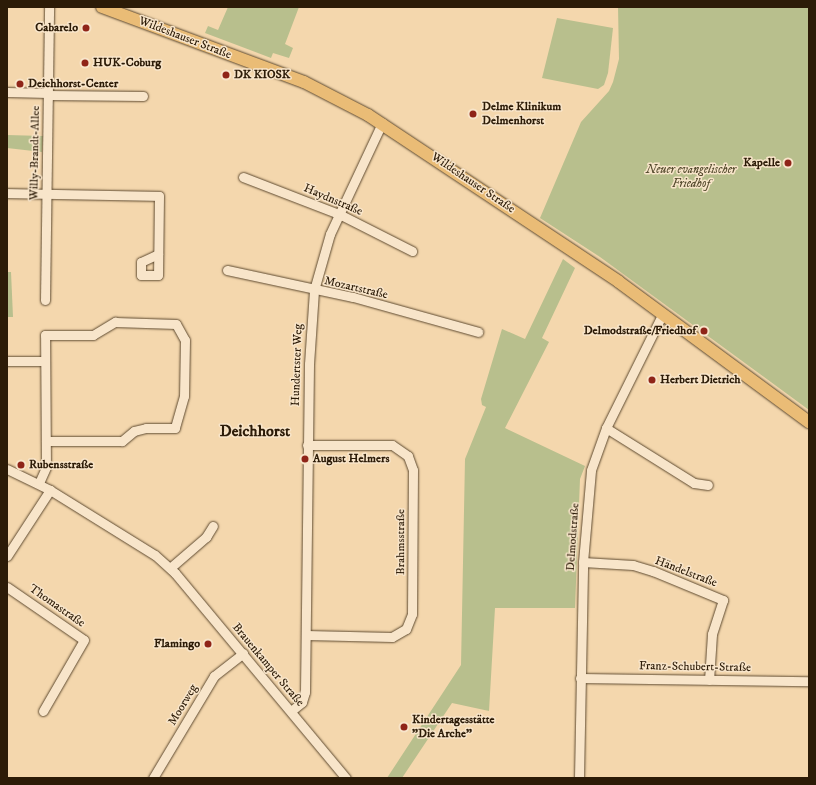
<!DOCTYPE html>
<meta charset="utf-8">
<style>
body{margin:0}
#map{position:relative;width:816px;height:785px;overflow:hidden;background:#f4d7ad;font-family:"IM FELL DW Pica",serif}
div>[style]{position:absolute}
.green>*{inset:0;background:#b8bf8d}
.roads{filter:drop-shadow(0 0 1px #5e4a30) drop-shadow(0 0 1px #5e4a30)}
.minor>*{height:9px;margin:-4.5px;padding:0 4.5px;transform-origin:4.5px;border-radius:4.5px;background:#f8e5ca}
.major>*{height:12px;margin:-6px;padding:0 6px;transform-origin:6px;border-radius:6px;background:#eabc76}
.dots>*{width:11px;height:11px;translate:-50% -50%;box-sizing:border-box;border:2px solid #f8e5ca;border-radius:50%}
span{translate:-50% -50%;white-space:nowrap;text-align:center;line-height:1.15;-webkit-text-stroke:3px #f8e5ca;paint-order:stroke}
.poi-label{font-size:12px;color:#2c1b07;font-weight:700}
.right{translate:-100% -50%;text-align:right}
.left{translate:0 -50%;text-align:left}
.street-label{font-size:12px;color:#2c1b07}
.park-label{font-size:12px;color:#564c2f;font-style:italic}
.district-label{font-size:16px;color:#2c1b07;font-weight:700}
.frame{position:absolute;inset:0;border:8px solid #2c1b07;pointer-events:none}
</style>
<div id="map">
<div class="green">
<i style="clip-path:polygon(228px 7px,299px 7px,285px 44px,293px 48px,289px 58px,273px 53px,271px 58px,205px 33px,208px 26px,218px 30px)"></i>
<i style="clip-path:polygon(618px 7px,809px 7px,809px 410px,600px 257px,540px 218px,581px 122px,609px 91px,613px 82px,619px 59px)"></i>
<i style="clip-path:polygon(557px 18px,613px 28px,608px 73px,604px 85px,598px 89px,542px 78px)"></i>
<i style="clip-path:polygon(7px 135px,43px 136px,42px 152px,7px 148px)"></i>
<i style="clip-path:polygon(563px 259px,575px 268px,542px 338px,549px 342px,505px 428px,585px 466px,580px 479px,575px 608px,495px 608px,489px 711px,452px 703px,402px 778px,387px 778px,461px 665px,465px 459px,486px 407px,482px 405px,481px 399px,502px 329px,525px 339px)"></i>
<i style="clip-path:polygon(7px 272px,11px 272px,13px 317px,7px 317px)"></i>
</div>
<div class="roads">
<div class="minor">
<i style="left:7px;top:92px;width:41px;rotate:1.4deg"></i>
<i style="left:48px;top:95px;width:95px;rotate:0.6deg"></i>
<i style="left:243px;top:177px;width:103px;rotate:21.1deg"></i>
<i style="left:339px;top:214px;width:82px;rotate:26.9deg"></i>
<i style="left:7px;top:193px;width:152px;rotate:1.1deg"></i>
<i style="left:159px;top:196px;width:79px;rotate:90.7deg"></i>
<i style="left:158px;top:275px;width:17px;rotate:180deg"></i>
<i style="left:141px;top:275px;width:13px;rotate:-90deg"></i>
<i style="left:141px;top:262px;width:19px;rotate:-25deg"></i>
<i style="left:227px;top:270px;width:129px;rotate:12.1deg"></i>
<i style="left:353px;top:297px;width:130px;rotate:15.6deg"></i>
<i style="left:45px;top:300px;width:293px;rotate:-89.2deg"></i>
<i style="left:7px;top:361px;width:38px"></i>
<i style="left:606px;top:428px;width:104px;rotate:32deg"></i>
<i style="left:694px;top:483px;width:14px;rotate:8deg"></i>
<i style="left:7px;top:469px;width:48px;rotate:26deg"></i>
<i style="left:50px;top:490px;width:123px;rotate:31.8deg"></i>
<i style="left:155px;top:555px;width:27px;rotate:42deg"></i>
<i style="left:175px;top:573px;width:267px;rotate:50.2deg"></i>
<i style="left:39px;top:483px;width:17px;rotate:-66deg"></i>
<i style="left:46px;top:467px;width:132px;rotate:-90.4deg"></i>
<i style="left:45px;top:335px;width:48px"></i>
<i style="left:93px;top:335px;width:26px;rotate:-31deg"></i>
<i style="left:115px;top:322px;width:61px;rotate:1.9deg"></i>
<i style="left:176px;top:324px;width:18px;rotate:61deg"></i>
<i style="left:185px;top:340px;width:56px;rotate:91deg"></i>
<i style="left:184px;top:396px;width:33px;rotate:106deg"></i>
<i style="left:175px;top:428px;width:29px;rotate:180deg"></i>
<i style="left:146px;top:428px;width:12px;rotate:166deg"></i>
<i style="left:134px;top:431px;width:16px;rotate:140deg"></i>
<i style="left:122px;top:441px;width:76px;rotate:180deg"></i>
<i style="left:7px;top:556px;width:79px;rotate:-56.9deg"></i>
<i style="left:583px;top:562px;width:50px;rotate:3.4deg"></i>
<i style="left:633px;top:565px;width:21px;rotate:17deg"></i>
<i style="left:653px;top:571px;width:76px;rotate:22.5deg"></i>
<i style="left:723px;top:600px;width:36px;rotate:108deg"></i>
<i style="left:712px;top:634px;width:46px;rotate:93.7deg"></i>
<i style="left:170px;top:568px;width:48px;rotate:-40.7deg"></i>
<i style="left:206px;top:537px;width:13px;rotate:-58deg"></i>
<i style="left:7px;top:587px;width:93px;rotate:34.5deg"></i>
<i style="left:84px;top:640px;width:82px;rotate:120deg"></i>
<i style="left:306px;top:635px;width:86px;rotate:1.3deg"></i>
<i style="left:392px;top:637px;width:16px;rotate:-30deg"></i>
<i style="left:406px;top:629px;width:16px;rotate:-68deg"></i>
<i style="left:412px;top:614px;width:144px;rotate:-89.6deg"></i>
<i style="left:413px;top:470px;width:15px;rotate:-110deg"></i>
<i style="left:408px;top:456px;width:19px;rotate:-145deg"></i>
<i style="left:392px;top:445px;width:85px;rotate:180deg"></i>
<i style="left:580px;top:678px;width:229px;rotate:0.8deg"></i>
<i style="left:291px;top:711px;width:14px;rotate:-39deg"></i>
<i style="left:302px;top:702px;width:10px;rotate:-73deg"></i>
<i style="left:305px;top:692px;width:328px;rotate:-89.3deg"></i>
<i style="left:309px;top:364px;width:74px;rotate:-86.1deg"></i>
<i style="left:314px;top:290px;width:58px;rotate:-74.1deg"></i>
<i style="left:330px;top:234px;width:123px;rotate:-64.9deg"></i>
<i style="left:153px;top:778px;width:119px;rotate:-59.1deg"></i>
<i style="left:214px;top:676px;width:37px;rotate:-38deg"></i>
<i style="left:579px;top:778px;width:216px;rotate:-88.9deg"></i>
<i style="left:583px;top:562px;width:92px;rotate:-85deg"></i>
<i style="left:591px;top:470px;width:45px;rotate:-70.3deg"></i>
<i style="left:606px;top:428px;width:128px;rotate:-63.6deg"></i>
</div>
<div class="major">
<i style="left:102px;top:7px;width:215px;rotate:20.4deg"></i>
<i style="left:304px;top:82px;width:72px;rotate:27.3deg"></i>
<i style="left:368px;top:115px;width:301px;rotate:33.6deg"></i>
<i style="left:619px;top:282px;width:236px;rotate:36.4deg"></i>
</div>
</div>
<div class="dots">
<i style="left:86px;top:28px;background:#8f2418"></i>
<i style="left:85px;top:63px;background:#8f2418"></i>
<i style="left:226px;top:75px;background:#8f2418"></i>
<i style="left:20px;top:84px;background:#8f2418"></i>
<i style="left:473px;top:114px;background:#8f2418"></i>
<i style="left:788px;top:163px;background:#8f2418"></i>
<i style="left:704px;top:331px;background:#8f2418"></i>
<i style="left:652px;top:380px;background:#8f2418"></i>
<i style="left:305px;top:459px;background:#8f2418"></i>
<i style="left:21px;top:465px;background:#8f2418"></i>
<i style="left:208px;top:644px;background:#8f2418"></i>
<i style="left:404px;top:727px;background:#8f2418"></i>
</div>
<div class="poi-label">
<span class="right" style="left:78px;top:28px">Cabarelo</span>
<span class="left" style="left:93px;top:63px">HUK-Coburg</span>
<span class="left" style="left:234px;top:75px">DK KIOSK</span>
<span class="left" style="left:28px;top:84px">Deichhorst-Center</span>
<span class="left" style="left:482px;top:114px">Delme Klinikum<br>Delmenhorst</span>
<span class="right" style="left:780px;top:163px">Kapelle</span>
<span class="right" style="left:696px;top:331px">Delmodstraße/Friedhof</span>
<span class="left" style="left:660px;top:380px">Herbert Dietrich</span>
<span class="left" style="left:313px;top:459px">August Helmers</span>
<span class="left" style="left:29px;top:465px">Rubensstraße</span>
<span class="right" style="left:200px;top:644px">Flamingo</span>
<span class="left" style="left:412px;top:727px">Kindertagesstätte<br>"Die Arche"</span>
</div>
<div class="street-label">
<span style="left:185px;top:38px;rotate:21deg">Wildeshauser Straße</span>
<span style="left:35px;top:153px;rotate:-89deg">Willy-Brandt-Allee</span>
<span style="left:473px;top:183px;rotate:34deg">Wildeshauser Straße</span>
<span style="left:333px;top:200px;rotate:23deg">Haydnstraße</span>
<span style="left:356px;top:288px;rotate:13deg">Mozartstraße</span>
<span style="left:297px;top:365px;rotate:-88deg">Hundertster Weg</span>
<span style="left:573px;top:537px;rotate:-86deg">Delmodstraße</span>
<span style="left:401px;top:542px;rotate:-90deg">Brahmsstraße</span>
<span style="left:686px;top:572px;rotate:21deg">Händelstraße</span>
<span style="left:57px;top:606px;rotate:35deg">Thomastraße</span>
<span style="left:268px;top:665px;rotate:50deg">Brauenkamper Straße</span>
<span style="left:695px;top:667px;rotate:1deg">Franz-Schubert-Straße</span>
<span style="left:183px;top:705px;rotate:-59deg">Moorweg</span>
</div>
<div class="park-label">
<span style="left:691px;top:177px">Neuer evangelischer<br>Friedhof</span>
</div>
<div class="district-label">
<span style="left:255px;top:431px">Deichhorst</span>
</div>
<div class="frame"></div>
</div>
